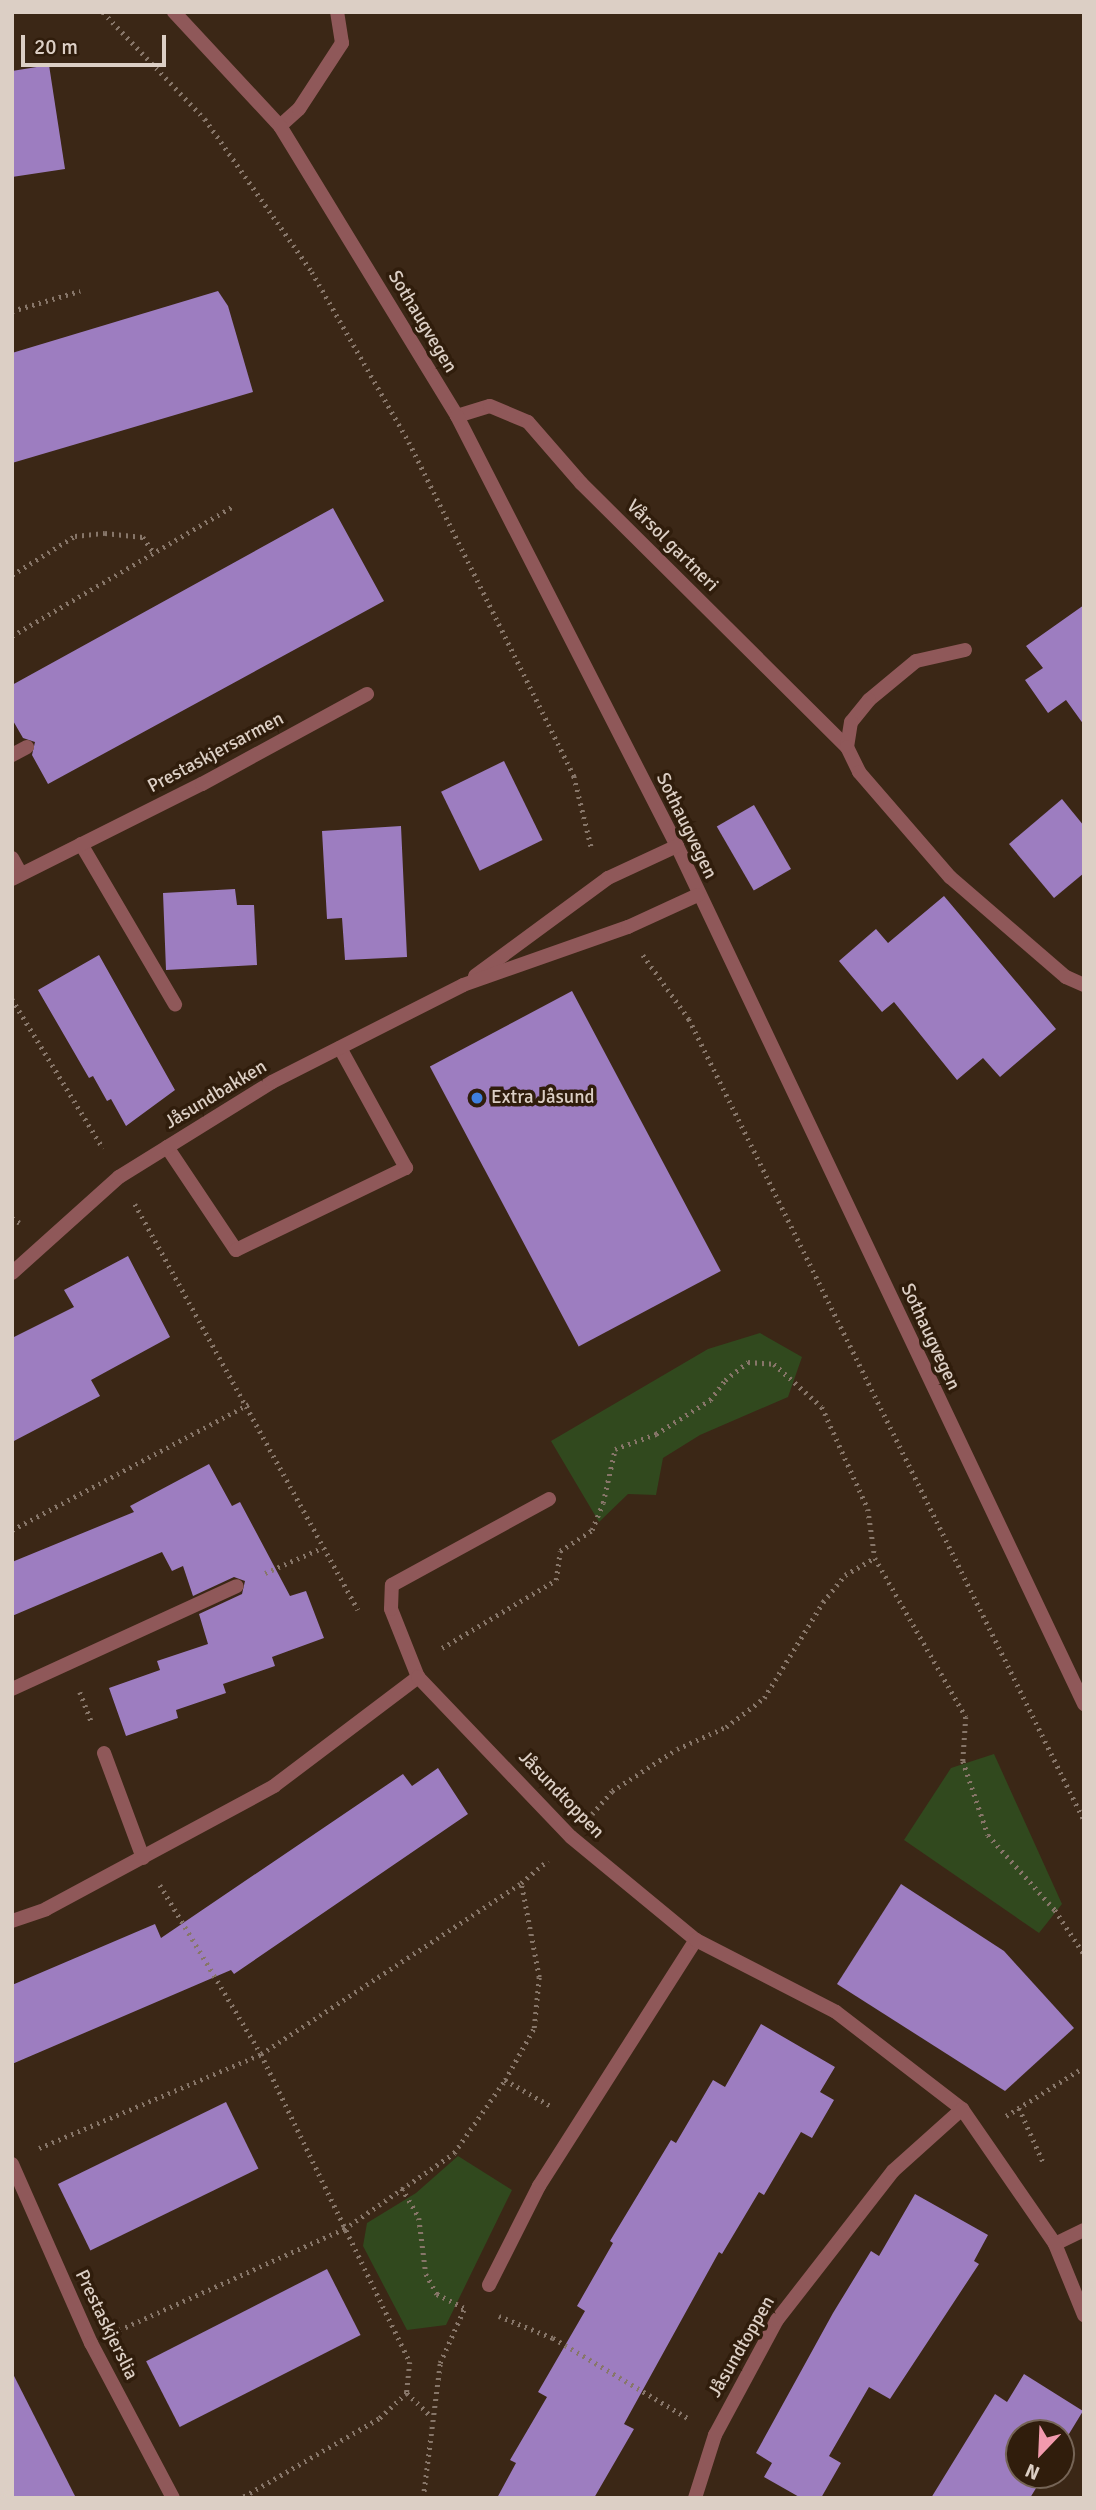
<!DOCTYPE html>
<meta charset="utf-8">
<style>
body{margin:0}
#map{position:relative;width:1096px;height:2510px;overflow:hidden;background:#3b2716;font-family:Signika,sans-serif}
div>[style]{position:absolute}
.green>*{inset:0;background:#31491e}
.building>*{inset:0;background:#9d7dc0;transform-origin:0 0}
.path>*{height:4.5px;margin-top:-2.25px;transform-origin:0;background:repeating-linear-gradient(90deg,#877669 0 2px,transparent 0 7px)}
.service>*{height:14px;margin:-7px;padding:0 7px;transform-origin:7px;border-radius:7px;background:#8f5859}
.minor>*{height:14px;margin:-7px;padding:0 7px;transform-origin:7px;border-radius:7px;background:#8f5859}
.dots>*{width:19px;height:19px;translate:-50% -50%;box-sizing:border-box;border:4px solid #301d0c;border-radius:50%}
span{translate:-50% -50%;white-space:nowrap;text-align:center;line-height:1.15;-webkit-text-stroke:7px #301d0c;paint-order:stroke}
.street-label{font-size:19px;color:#dccfc5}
.poi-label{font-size:19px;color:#dccfc5}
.left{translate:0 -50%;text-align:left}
.frame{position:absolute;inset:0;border:14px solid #dccfc5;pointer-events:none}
.north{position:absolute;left:1005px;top:2419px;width:70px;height:70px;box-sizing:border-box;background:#301d0c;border:2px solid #756456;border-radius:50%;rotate:203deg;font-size:19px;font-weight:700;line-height:28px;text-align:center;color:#dccfc5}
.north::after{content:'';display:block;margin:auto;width:24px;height:32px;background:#f29aad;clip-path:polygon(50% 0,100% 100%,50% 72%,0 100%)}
.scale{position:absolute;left:21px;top:35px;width:145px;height:32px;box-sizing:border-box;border:4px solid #dccfc5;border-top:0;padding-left:9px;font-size:21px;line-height:24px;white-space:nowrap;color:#dccfc5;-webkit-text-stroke:5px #301d0c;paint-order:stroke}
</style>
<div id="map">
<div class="green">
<i style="clip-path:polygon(760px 1333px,802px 1357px,788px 1397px,700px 1435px,663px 1458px,656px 1495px,628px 1494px,599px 1522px,551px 1441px,708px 1349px)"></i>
<i style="clip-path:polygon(994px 1754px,1062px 1904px,1039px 1933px,904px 1840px,951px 1768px)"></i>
<i style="clip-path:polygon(458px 2156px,512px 2190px,446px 2325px,407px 2330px,363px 2246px,367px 2223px,416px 2193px)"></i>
</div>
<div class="building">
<i style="clip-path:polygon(49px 65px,65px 169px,12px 177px,12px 71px)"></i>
<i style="clip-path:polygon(218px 291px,228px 306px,253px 392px,12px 463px,12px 353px)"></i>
<i style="clip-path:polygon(333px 508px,384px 601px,48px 784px,32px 755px,35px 742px,23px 738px,12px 719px,12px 685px)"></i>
<i style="clip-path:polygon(1084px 605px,1084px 725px,1066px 700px,1048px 713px,1025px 680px,1043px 668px,1026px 646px)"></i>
<i style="left:504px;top:761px;width:88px;height:70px;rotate:64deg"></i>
<i style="clip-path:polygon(1062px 799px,1084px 826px,1084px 873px,1054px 898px,1009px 844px)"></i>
<i style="left:754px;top:805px;width:74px;height:43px;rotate:60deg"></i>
<i style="clip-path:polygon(401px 826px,407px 957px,345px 960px,342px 918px,327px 919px,322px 831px)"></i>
<i style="clip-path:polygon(235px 889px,237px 905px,254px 905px,257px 965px,166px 970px,163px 893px)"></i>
<i style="clip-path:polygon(944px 896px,1056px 1029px,1000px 1077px,983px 1058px,957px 1080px,894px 1002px,882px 1012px,839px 961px,876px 929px,888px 943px)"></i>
<i style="clip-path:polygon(99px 955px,175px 1090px,126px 1126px,111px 1099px,107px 1101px,93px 1076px,89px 1078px,38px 990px)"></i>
<i style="left:572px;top:991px;width:317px;height:161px;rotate:62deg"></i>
<i style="clip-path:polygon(128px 1256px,170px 1337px,91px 1380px,100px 1396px,12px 1442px,12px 1338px,74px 1307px,64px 1290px)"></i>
<i style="clip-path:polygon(209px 1464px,232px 1506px,240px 1502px,290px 1596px,306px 1591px,324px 1638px,272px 1657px,275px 1666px,223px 1684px,226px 1693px,176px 1710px,178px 1718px,126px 1736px,109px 1688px,160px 1670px,157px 1661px,208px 1644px,199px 1614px,242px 1594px,245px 1581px,234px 1577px,193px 1596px,183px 1566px,172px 1571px,162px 1552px,12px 1616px,12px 1562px,134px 1512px,130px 1506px)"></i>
<i style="clip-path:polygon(438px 1768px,468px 1814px,234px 1974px,231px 1970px,12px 2064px,12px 1985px,155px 1924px,161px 1938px,403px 1774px,412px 1786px)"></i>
<i style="clip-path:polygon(901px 1884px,1004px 1951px,1074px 2028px,1005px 2091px,837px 1984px)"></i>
<i style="clip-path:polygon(761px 2024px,835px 2067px,820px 2092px,834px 2100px,812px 2138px,801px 2132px,764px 2195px,759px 2192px,722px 2254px,719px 2252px,624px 2424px,634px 2429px,594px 2498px,497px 2498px,516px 2463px,510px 2460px,547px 2397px,538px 2392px,585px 2311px,577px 2306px,613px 2243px,610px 2241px,671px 2140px,676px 2143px,713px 2080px,725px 2087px)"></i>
<i style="left:226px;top:2102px;width:74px;height:187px;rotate:64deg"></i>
<i style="clip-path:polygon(915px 2194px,988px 2235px,974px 2261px,979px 2264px,890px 2399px,869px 2387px,829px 2456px,841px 2463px,821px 2498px,801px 2498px,764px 2477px,772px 2463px,756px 2453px,833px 2313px,871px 2251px,879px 2256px)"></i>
<i style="left:327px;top:2269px;width:74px;height:203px;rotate:63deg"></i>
<i style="clip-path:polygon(12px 2372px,76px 2498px,12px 2498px)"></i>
<i style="clip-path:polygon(1024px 2374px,1083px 2411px,1061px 2447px,1061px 2433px,1019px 2433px,1019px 2475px,1044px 2475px,1030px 2498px,931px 2498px,995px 2394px,1007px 2402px)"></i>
</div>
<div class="path">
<i style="left:103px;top:12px;width:148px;rotate:46.4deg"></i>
<i style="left:205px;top:119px;width:187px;rotate:55deg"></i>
<i style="left:312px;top:272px;width:196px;rotate:60.3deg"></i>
<i style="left:409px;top:442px;width:373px;rotate:63.7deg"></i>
<i style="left:574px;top:776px;width:76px;rotate:76.3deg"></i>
<i style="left:12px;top:311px;width:71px;rotate:-16.4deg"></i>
<i style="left:12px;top:575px;width:74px;rotate:-31.8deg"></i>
<i style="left:75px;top:536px;width:30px;rotate:-6deg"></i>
<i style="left:105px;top:533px;width:38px;rotate:6deg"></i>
<i style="left:143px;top:537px;width:19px;rotate:55deg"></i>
<i style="left:12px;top:636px;width:255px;rotate:-30.4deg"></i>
<i style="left:643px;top:955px;width:79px;rotate:54.3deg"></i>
<i style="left:689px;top:1019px;width:893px;rotate:63.75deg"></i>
<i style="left:12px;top:999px;width:175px;rotate:58.6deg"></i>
<i style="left:135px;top:1204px;width:463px;rotate:61.2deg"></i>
<i style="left:12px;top:1218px;width:9px;rotate:32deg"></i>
<i style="left:12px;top:1530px;width:268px;rotate:-28deg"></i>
<i style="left:265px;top:1573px;width:62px;rotate:-23.7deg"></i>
<i style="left:442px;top:1648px;width:133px;rotate:-30.8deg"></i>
<i style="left:556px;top:1580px;width:29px;rotate:-82deg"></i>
<i style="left:560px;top:1551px;width:38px;rotate:-33deg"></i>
<i style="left:592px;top:1530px;width:29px;rotate:-68deg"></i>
<i style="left:603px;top:1503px;width:55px;rotate:-77.5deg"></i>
<i style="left:615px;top:1449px;width:44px;rotate:-20.1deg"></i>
<i style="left:656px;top:1434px;width:64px;rotate:-32.2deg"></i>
<i style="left:710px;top:1400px;width:25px;rotate:-53deg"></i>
<i style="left:725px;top:1380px;width:29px;rotate:-38deg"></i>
<i style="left:748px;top:1362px;width:26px;rotate:4deg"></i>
<i style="left:774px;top:1364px;width:64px;rotate:41.9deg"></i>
<i style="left:822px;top:1407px;width:112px;rotate:65.7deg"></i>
<i style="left:868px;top:1509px;width:49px;rotate:81.9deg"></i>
<i style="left:875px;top:1558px;width:183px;rotate:60.2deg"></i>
<i style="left:966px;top:1717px;width:44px;rotate:93.9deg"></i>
<i style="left:963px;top:1761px;width:78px;rotate:71.3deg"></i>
<i style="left:988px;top:1835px;width:101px;rotate:48.2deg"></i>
<i style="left:1055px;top:1910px;width:53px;rotate:56.6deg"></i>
<i style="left:80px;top:1692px;width:33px;rotate:69deg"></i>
<i style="left:592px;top:1814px;width:30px;rotate:-49deg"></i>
<i style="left:612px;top:1791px;width:77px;rotate:-32.9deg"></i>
<i style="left:677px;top:1749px;width:54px;rotate:-24.2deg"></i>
<i style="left:726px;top:1727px;width:48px;rotate:-37.3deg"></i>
<i style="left:764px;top:1698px;width:113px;rotate:-58.4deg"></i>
<i style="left:823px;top:1602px;width:35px;rotate:-51deg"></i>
<i style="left:845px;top:1575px;width:34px;rotate:-30deg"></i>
<i style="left:160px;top:1885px;width:197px;rotate:59.1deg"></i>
<i style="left:261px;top:2054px;width:342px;rotate:64.2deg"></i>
<i style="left:410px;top:2362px;width:31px;rotate:96deg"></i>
<i style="left:407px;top:2393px;width:38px;rotate:137deg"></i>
<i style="left:379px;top:2419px;width:158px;rotate:150deg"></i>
<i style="left:505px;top:2080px;width:53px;rotate:29.5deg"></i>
<i style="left:1019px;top:2108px;width:61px;rotate:65.9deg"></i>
<i style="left:1006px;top:2116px;width:92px;rotate:-32.1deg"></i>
<i style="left:39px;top:2148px;width:241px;rotate:-22.9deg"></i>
<i style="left:261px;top:2054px;width:310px;rotate:-33.3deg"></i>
<i style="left:402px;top:2188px;width:34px;rotate:60deg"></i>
<i style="left:419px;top:2218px;width:56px;rotate:82.9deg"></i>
<i style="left:426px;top:2274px;width:23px;rotate:61deg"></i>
<i style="left:437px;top:2294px;width:33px;rotate:27deg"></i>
<i style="left:499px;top:2316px;width:58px;rotate:22.2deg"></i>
<i style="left:553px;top:2338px;width:157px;rotate:30.7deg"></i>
<i style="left:119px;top:2330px;width:247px;rotate:-24.2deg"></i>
<i style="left:344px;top:2229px;width:134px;rotate:-34.6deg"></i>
<i style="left:454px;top:2153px;width:89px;rotate:-55.1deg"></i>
<i style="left:505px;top:2080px;width:60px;rotate:-60.9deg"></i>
<i style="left:534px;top:2028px;width:51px;rotate:-84.4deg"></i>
<i style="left:539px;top:1977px;width:96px;rotate:-100.8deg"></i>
<i style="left:521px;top:1883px;width:35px;rotate:-40deg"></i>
<i style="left:407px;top:2393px;width:32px;rotate:44deg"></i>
<i style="left:423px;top:2498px;width:136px;rotate:-82.8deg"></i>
<i style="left:440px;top:2363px;width:59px;rotate:-66deg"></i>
</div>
<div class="service">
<i style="left:280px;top:126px;width:25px;rotate:-42deg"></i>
<i style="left:299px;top:109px;width:79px;rotate:-56.9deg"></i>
<i style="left:342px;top:43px;width:31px;rotate:-99deg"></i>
<i style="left:457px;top:416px;width:34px;rotate:-17deg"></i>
<i style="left:490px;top:406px;width:41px;rotate:22.8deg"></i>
<i style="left:528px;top:422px;width:81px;rotate:49deg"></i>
<i style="left:581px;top:483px;width:375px;rotate:44.8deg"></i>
<i style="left:965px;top:650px;width:50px;rotate:167.3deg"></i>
<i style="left:916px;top:661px;width:61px;rotate:140.3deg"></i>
<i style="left:869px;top:700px;width:28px;rotate:129deg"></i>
<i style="left:851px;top:722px;width:25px;rotate:99deg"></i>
<i style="left:847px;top:747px;width:28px;rotate:64deg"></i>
<i style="left:859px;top:772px;width:139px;rotate:49.1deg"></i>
<i style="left:950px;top:877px;width:153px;rotate:40.8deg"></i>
<i style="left:1066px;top:977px;width:20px;rotate:24deg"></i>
<i style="left:12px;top:755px;width:17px;rotate:-28deg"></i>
<i style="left:167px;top:1147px;width:124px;rotate:56.2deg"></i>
<i style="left:236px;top:1250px;width:189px;rotate:-25.8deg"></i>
<i style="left:406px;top:1168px;width:137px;rotate:-118.8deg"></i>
<i style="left:418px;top:1677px;width:73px;rotate:-111.7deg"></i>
<i style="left:391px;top:1609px;width:24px;rotate:-88deg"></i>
<i style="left:392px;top:1585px;width:179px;rotate:-28.7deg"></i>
<i style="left:12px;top:1689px;width:247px;rotate:-24.6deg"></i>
<i style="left:1055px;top:2244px;width:32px;rotate:-26deg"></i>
<i style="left:489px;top:2285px;width:111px;rotate:-63.2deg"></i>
<i style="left:539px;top:2186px;width:292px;rotate:-57.5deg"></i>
</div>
<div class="minor">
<i style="left:174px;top:12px;width:156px;rotate:47.1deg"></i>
<i style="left:280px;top:126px;width:340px;rotate:58.6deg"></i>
<i style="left:457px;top:416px;width:483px;rotate:62.9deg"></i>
<i style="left:677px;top:846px;width:950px;rotate:64.62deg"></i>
<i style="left:81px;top:844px;width:186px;rotate:59.6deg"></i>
<i style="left:12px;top:858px;width:18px;rotate:61deg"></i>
<i style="left:12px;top:879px;width:212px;rotate:-26.6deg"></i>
<i style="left:202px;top:784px;width:188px;rotate:-28.6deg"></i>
<i style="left:475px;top:976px;width:165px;rotate:-36.4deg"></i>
<i style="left:608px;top:878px;width:76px;rotate:-24.9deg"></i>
<i style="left:12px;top:1273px;width:144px;rotate:-41.9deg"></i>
<i style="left:119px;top:1177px;width:180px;rotate:-31.8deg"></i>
<i style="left:272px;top:1082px;width:214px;rotate:-26.9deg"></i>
<i style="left:463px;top:985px;width:175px;rotate:-19.4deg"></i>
<i style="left:628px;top:927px;width:77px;rotate:-24.6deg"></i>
<i style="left:104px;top:1753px;width:112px;rotate:69.6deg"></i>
<i style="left:12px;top:1921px;width:36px;rotate:-19deg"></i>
<i style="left:46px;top:1909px;width:259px;rotate:-28.3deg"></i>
<i style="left:274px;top:1786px;width:181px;rotate:-37.1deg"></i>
<i style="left:418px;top:1677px;width:221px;rotate:46.3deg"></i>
<i style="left:571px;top:1837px;width:162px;rotate:39.5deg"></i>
<i style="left:696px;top:1940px;width:157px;rotate:27.2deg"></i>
<i style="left:836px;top:2012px;width:159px;rotate:37.6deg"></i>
<i style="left:962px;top:2109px;width:164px;rotate:55.4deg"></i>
<i style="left:1055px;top:2244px;width:77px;rotate:67.8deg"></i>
<i style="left:12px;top:2164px;width:196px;rotate:66.2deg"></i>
<i style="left:91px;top:2343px;width:175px;rotate:62.1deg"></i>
<i style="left:695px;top:2498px;width:66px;rotate:-72.4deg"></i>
<i style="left:715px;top:2435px;width:131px;rotate:-61.7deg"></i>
<i style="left:777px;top:2320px;width:189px;rotate:-52.1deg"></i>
<i style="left:893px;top:2171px;width:93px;rotate:-41.9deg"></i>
</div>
<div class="dots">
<i style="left:477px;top:1098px;background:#3f7fe0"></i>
</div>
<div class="street-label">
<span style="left:422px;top:322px;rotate:59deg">Sothaugvegen</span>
<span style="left:672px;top:546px;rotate:45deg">Vårsol gartneri</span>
<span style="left:216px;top:753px;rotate:-28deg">Prestaskjersarmen</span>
<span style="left:686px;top:826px;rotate:64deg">Sothaugvegen</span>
<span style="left:216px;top:1095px;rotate:-31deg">Jåsundbakken</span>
<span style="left:930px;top:1337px;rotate:65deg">Sothaugvegen</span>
<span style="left:561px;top:1795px;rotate:46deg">Jåsundtoppen</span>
<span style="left:106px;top:2325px;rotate:64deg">Prestaskjerslia</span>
<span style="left:742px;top:2347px;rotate:-60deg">Jåsundtoppen</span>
</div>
<div class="poi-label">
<span class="left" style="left:491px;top:1098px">Extra Jåsund</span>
</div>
<div class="frame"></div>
<div class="north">N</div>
<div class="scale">20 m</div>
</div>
